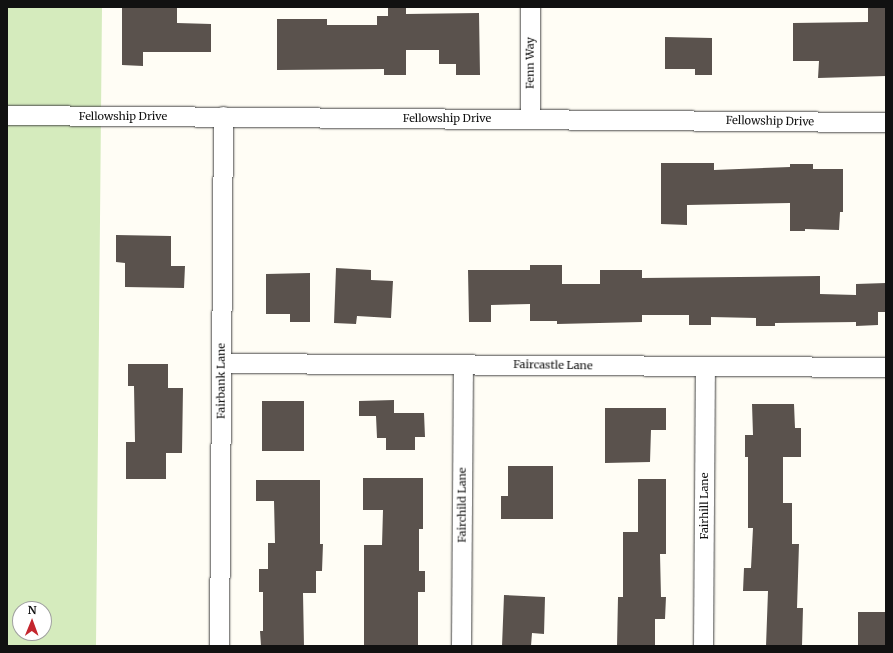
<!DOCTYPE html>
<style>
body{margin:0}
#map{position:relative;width:893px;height:653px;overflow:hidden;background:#fffdf5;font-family:Merriweather,serif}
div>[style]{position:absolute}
.green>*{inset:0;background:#d5ebbd}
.building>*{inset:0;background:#5a524d;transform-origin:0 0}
.roads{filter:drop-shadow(0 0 1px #444) drop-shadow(0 0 1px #444)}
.street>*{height:19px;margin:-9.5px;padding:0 9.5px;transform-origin:9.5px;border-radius:9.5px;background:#fff}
span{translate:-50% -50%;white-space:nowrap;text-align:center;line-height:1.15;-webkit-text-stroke:4px #fff;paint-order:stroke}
.street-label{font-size:11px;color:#111}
.frame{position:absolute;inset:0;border:8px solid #111;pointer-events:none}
.north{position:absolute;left:12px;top:601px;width:40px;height:40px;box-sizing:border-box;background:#fff;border:1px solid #a0a0a0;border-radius:50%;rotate:1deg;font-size:11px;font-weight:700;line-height:16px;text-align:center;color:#111}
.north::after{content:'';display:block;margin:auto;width:14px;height:18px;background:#c4262e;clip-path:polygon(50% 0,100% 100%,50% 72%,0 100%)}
</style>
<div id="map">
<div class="green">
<i style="clip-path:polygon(evenodd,7px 7px,102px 7px,96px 646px,7px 646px,7px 7px,20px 609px,44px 609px,44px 633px,20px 633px,20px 609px)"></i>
</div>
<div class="building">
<i style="clip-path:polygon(122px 7px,177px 7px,177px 23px,211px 24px,211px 52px,143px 52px,143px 66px,122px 65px)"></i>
<i style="clip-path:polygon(388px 7px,406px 7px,406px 14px,479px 13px,480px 75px,456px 75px,456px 64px,439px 64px,439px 50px,406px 50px,406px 75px,384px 75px,384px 69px,277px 70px,277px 19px,327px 19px,327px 25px,377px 25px,377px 16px,388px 16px)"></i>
<i style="clip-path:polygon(868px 7px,886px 7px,886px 76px,818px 78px,819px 61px,793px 61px,793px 23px,868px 22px)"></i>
<i style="clip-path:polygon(665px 37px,712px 38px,712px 75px,695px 75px,695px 69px,665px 69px)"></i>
<i style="clip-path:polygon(661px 163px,714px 163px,714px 170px,790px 167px,790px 164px,813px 164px,813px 169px,843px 169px,843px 212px,840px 212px,839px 230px,805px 229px,805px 231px,790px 231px,790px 203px,687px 205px,687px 225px,661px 224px)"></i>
<i style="clip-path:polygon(116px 235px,171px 236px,171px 266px,185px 266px,184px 288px,125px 287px,125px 263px,116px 262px)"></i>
<i style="clip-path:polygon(530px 265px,562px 265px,562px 284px,600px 284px,600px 270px,642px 270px,642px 278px,820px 276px,820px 294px,856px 295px,856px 284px,886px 283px,886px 312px,878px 312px,878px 325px,856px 326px,856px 322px,775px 323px,775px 326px,756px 326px,756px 318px,711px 317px,711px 325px,689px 325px,689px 315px,642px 315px,642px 322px,557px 324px,557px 321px,530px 321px,530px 304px,491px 305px,491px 322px,469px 322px,468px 270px,530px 270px)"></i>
<i style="clip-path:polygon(336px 268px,371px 270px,371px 280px,393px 281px,391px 318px,357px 316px,356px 324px,334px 323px)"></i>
<i style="clip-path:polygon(310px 273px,310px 322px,290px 322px,290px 314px,266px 314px,266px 274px)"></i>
<i style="clip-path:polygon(128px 364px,168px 364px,168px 388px,183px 388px,182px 453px,166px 453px,166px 479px,126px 479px,126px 442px,135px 442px,134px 386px,128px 386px)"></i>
<i style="clip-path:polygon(394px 400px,394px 413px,424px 413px,425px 437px,415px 437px,415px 450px,386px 450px,386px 438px,377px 438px,376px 416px,359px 416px,359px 401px)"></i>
<i style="left:262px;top:401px;width:42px;height:50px"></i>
<i style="clip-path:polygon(752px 404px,794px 404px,795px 428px,801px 428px,801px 457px,783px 457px,783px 503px,792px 503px,792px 544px,799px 544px,797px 608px,803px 608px,802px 646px,766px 646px,768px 591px,743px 591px,744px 568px,751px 568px,753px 528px,748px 528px,748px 457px,745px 457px,745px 435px,753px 435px)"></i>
<i style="clip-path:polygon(605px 408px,666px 408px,666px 430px,651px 430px,650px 462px,605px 463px)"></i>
<i style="clip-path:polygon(508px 466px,553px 466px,553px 519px,501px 519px,501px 496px,508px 496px)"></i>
<i style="clip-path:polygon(363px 478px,423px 478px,423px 529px,419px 529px,419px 571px,425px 571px,425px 592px,418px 592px,418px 646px,364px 646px,364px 545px,382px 545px,383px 510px,363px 510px)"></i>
<i style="clip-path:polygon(638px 479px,666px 479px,666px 554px,660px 554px,661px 597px,666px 597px,665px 619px,655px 619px,655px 646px,617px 646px,618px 597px,623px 597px,623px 532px,638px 532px)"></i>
<i style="clip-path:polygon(256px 480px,320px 480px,320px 544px,323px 544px,322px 571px,316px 571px,316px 593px,303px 593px,304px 646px,261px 646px,260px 631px,263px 631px,263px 592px,259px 592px,259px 569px,268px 569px,268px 543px,275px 543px,274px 501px,256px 501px)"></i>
<i style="clip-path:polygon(504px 595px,545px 597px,544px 634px,532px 633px,531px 646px,502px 646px)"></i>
<i style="left:858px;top:612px;width:28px;height:34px"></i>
</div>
<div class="roads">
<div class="street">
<i style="left:7px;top:115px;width:879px;rotate:0.46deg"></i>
<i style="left:530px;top:119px;width:112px;rotate:-90deg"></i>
<i style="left:221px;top:363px;width:665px;rotate:0.34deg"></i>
<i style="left:219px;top:646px;width:530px;rotate:-89.57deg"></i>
<i style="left:461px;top:646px;width:282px;rotate:-89.6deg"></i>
<i style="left:703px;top:646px;width:279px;rotate:-89.6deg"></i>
</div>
</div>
<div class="street-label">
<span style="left:530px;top:63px;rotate:-90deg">Fenn Way</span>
<span style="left:123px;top:116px">Fellowship Drive</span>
<span style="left:447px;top:118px">Fellowship Drive</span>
<span style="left:770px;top:121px;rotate:1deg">Fellowship Drive</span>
<span style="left:553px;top:365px;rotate:1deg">Faircastle Lane</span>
<span style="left:221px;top:381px;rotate:-90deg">Fairbank Lane</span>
<span style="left:462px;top:505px;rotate:-90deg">Fairchild Lane</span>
<span style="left:704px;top:506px;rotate:-90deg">Fairhill Lane</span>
</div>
<div class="frame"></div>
<div class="north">N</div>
</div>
